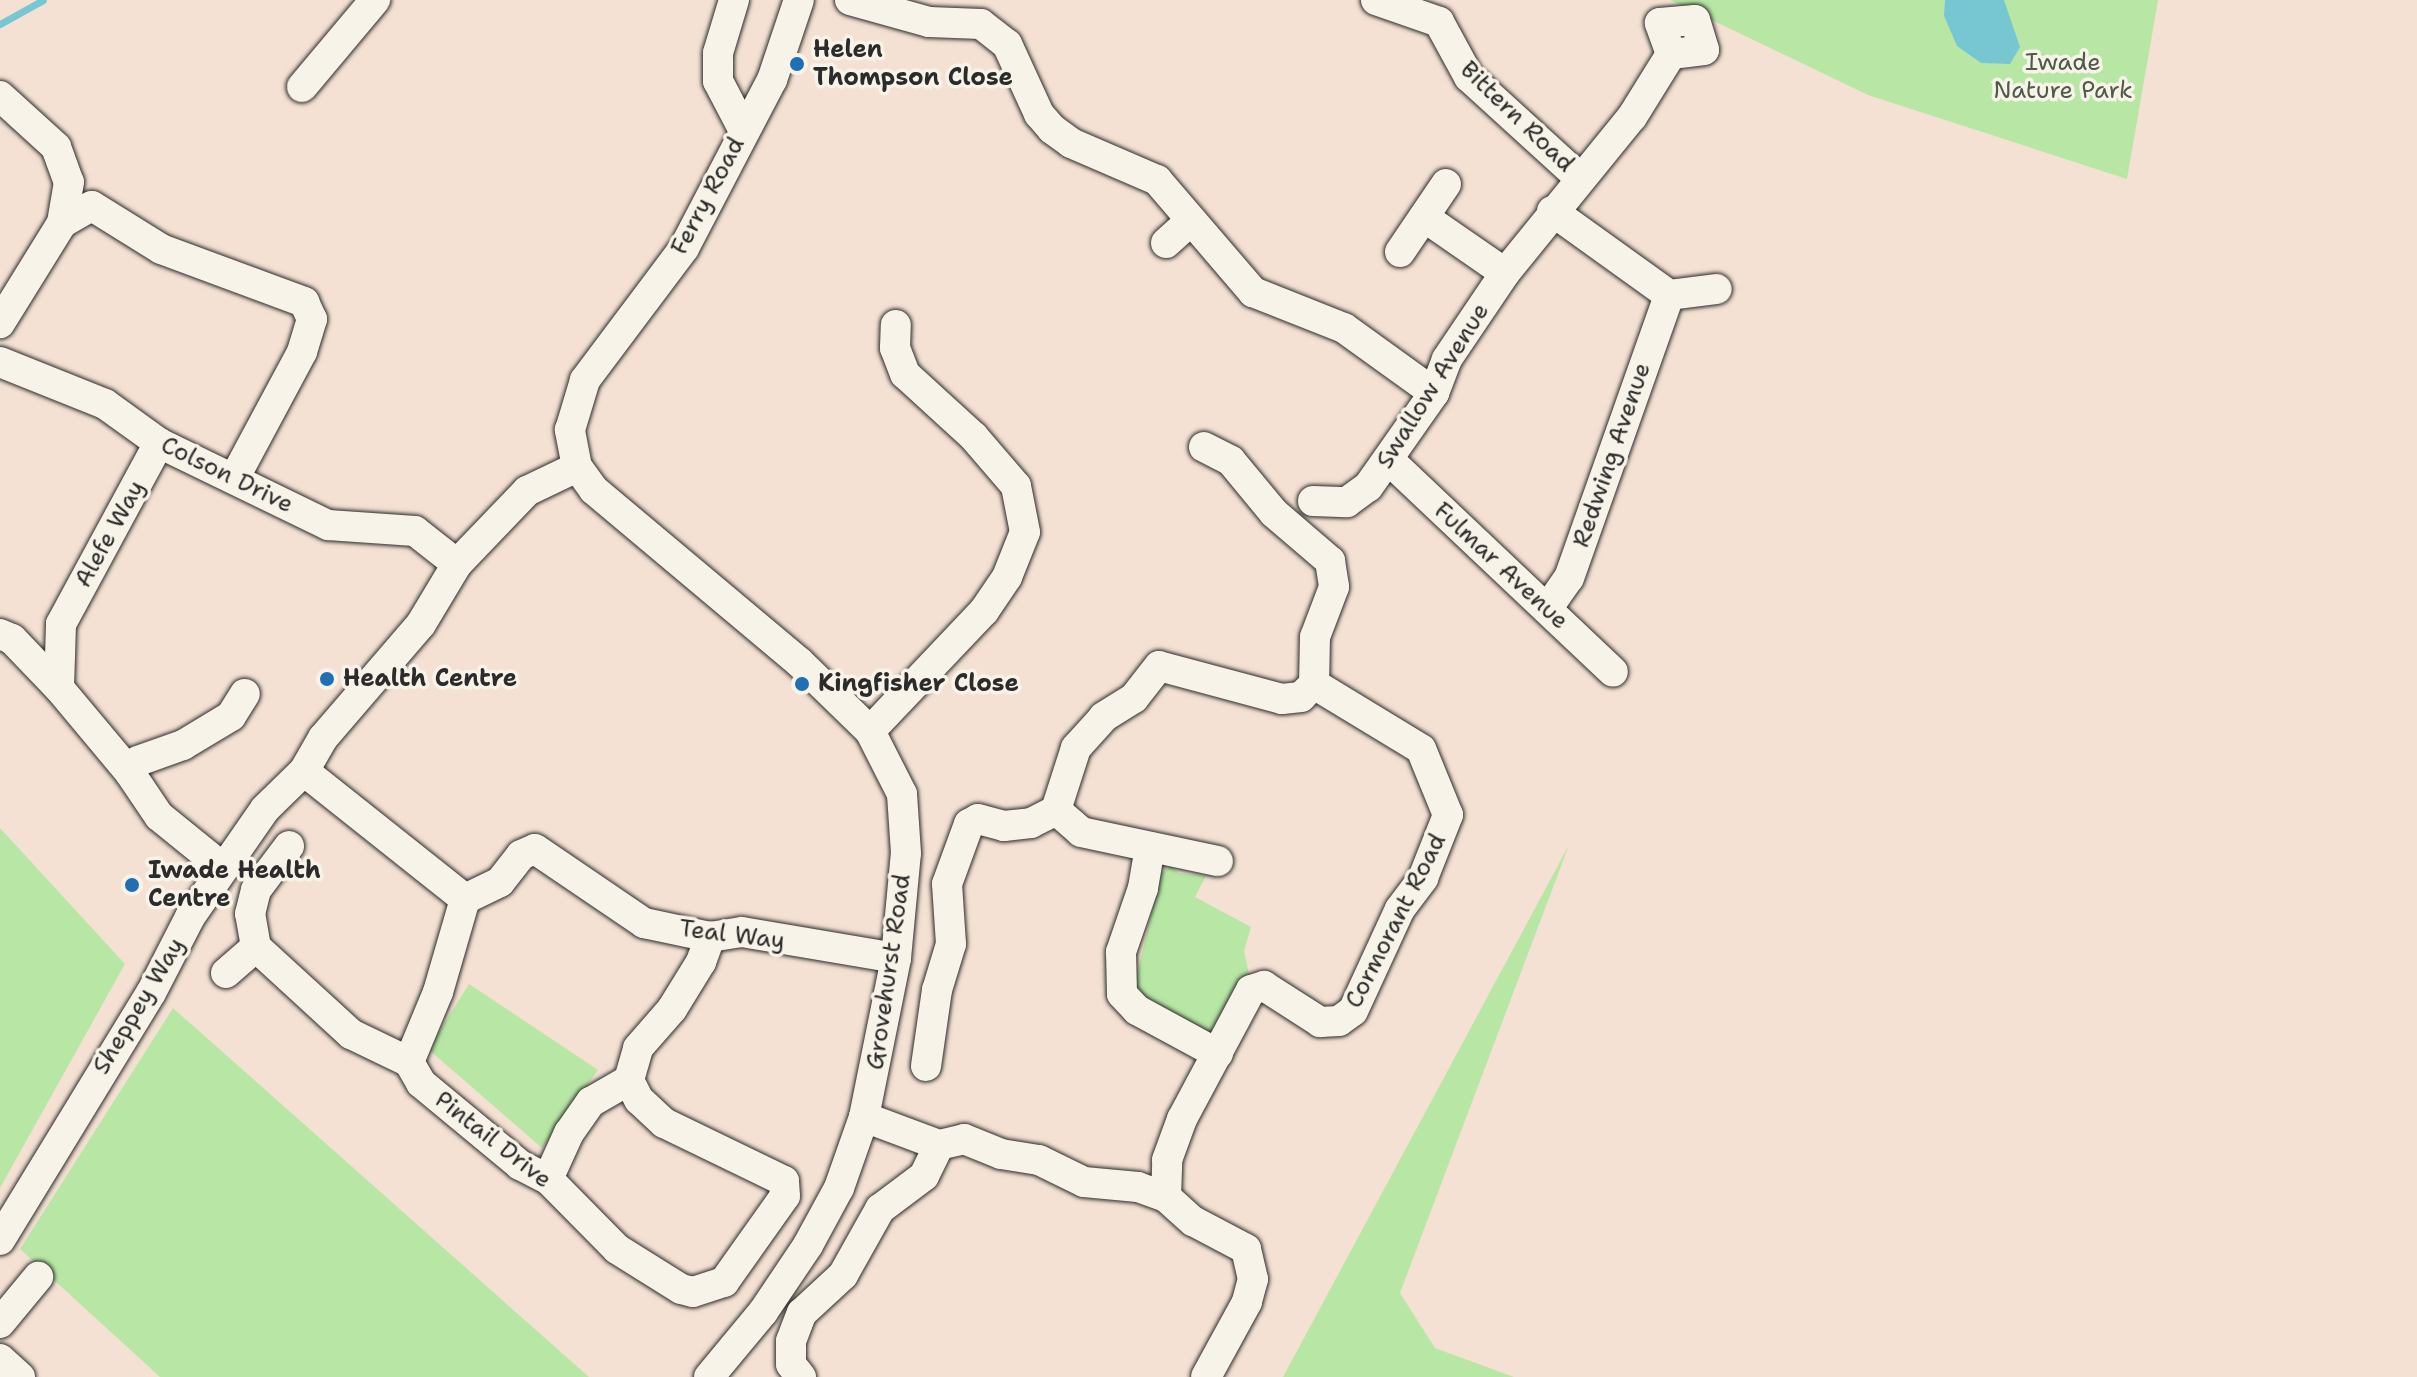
<!DOCTYPE html>
<style>
body{margin:0}
#map{position:relative;width:2417px;height:1377px;overflow:hidden;background:#f4e1d3;font-family:"Shantell Sans",sans-serif}
div>[style]{position:absolute}
.green>*{inset:0;background:#b8e7a5}
.water>*{inset:0;background:#77c7d3}
.stream>*{height:7px;margin:-3.5px;padding:0 3.5px;transform-origin:3.5px;border-radius:3.5px;background:#77c7d3}
.roads{filter:drop-shadow(0 0 2px #2b2b2b) drop-shadow(0 0 2px #2b2b2b)}
.minor>*{height:30px;margin:-15px;padding:0 15px;transform-origin:15px;border-radius:15px;background:#f7f3e8}
.dots>*{width:22px;height:22px;translate:-50% -50%;box-sizing:border-box;border:4px solid #f7f3e8;border-radius:50%}
span{translate:-50% -50%;white-space:nowrap;text-align:center;line-height:1.15;-webkit-text-stroke:7px #f7f3e8;paint-order:stroke}
.poi-label{font-size:24px;color:#2b2b2b;font-weight:700}
.left{translate:0 -50%;text-align:left}
.park-label{font-size:24px;color:#4e5a4a}
.street-label{font-size:24px;color:#2b2b2b}
</style>
<div id="map">
<div class="green">
<i style="clip-path:polygon(1670px 0,2158px 0,2127px 179px,1868px 95px)"></i>
<i style="clip-path:polygon(0 828px,125px 964px,0 1188px)"></i>
<i style="clip-path:polygon(1569px 845px,1400px 1293px,1435px 1348px,1514px 1377px,1283px 1377px)"></i>
<i style="clip-path:polygon(1170px 866px,1179px 873px,1206px 876px,1195px 897px,1251px 927px,1244px 951px,1251px 983px,1222px 1028px,1208px 1032px,1149px 1002px,1134px 987px,1161px 873px)"></i>
<i style="clip-path:polygon(469px 984px,598px 1070px,542px 1148px,428px 1049px)"></i>
<i style="clip-path:polygon(173px 1008px,589px 1377px,160px 1377px,20px 1249px)"></i>
</div>
<div class="water">
<i style="clip-path:polygon(1945px 0,2004px 0,2020px 47px,2010px 64px,1981px 63px,1957px 46px,1944px 16px)"></i>
</div>
<div class="stream">
<i style="left:0;top:24px;width:49px;rotate:-29.2deg"></i>
</div>
<div class="roads">
<div class="minor">
<i style="left:734px;top:0;width:55px;rotate:106.8deg"></i>
<i style="left:718px;top:53px;width:28px;rotate:90deg"></i>
<i style="left:718px;top:81px;width:54px;rotate:62.5deg"></i>
<i style="left:850px;top:0;width:82px;rotate:15.6deg"></i>
<i style="left:929px;top:22px;width:52px;rotate:2.2deg"></i>
<i style="left:981px;top:24px;width:33px;rotate:38deg"></i>
<i style="left:1007px;top:44px;width:77px;rotate:65.4deg"></i>
<i style="left:1039px;top:114px;width:20px;rotate:49deg"></i>
<i style="left:1052px;top:129px;width:24px;rotate:36deg"></i>
<i style="left:1071px;top:143px;width:94px;rotate:23.3deg"></i>
<i style="left:1157px;top:180px;width:148px;rotate:49.4deg"></i>
<i style="left:1253px;top:292px;width:98px;rotate:21.6deg"></i>
<i style="left:1344px;top:328px;width:111px;rotate:35.8deg"></i>
<i style="left:1376px;top:0;width:67px;rotate:19.2deg"></i>
<i style="left:1439px;top:22px;width:63px;rotate:61.4deg"></i>
<i style="left:1469px;top:77px;width:150px;rotate:42.3deg"></i>
<i style="left:1695px;top:20px;width:31px;rotate:73deg"></i>
<i style="left:1704px;top:50px;width:33px;rotate:173deg"></i>
<i style="left:1671px;top:54px;width:33px;rotate:-110deg"></i>
<i style="left:1660px;top:23px;width:35px;rotate:-5deg"></i>
<i style="left:302px;top:87px;width:114px;rotate:-50deg"></i>
<i style="left:0;top:96px;width:76px;rotate:42.3deg"></i>
<i style="left:56px;top:147px;width:37px;rotate:70deg"></i>
<i style="left:69px;top:182px;width:42px;rotate:99.7deg"></i>
<i style="left:62px;top:223px;width:118px;rotate:121.8deg"></i>
<i style="left:1424px;top:217px;width:98px;rotate:34.7deg"></i>
<i style="left:62px;top:223px;width:34px;rotate:-30deg"></i>
<i style="left:92px;top:206px;width:81px;rotate:31.9deg"></i>
<i style="left:161px;top:249px;width:153px;rotate:20.3deg"></i>
<i style="left:304px;top:302px;width:19px;rotate:65deg"></i>
<i style="left:312px;top:319px;width:34px;rotate:107deg"></i>
<i style="left:302px;top:352px;width:144px;rotate:118.2deg"></i>
<i style="left:1166px;top:243px;width:31px;rotate:-42deg"></i>
<i style="left:1400px;top:252px;width:82px;rotate:-55.9deg"></i>
<i style="left:1669px;top:295px;width:48px;rotate:-7.1deg"></i>
<i style="left:0;top:362px;width:113px;rotate:21.8deg"></i>
<i style="left:105px;top:404px;width:67px;rotate:35.8deg"></i>
<i style="left:159px;top:443px;width:188px;rotate:25.9deg"></i>
<i style="left:328px;top:525px;width:87px;rotate:3.9deg"></i>
<i style="left:415px;top:531px;width:53px;rotate:38.2deg"></i>
<i style="left:1204px;top:447px;width:30px;rotate:27deg"></i>
<i style="left:1231px;top:461px;width:67px;rotate:50.4deg"></i>
<i style="left:1274px;top:513px;width:74px;rotate:40.6deg"></i>
<i style="left:1330px;top:561px;width:26px;rotate:81deg"></i>
<i style="left:1334px;top:587px;width:53px;rotate:110.8deg"></i>
<i style="left:1315px;top:637px;width:47px;rotate:91.2deg"></i>
<i style="left:1389px;top:460px;width:308px;rotate:43.4deg"></i>
<i style="left:1313px;top:501px;width:34px;rotate:2deg"></i>
<i style="left:1347px;top:502px;width:26px;rotate:-36deg"></i>
<i style="left:1368px;top:487px;width:115px;rotate:-54.9deg"></i>
<i style="left:1434px;top:393px;width:36px;rotate:-69deg"></i>
<i style="left:1447px;top:359px;width:104px;rotate:-56deg"></i>
<i style="left:1505px;top:273px;width:201px;rotate:-50.9deg"></i>
<i style="left:1632px;top:117px;width:74px;rotate:-58.2deg"></i>
<i style="left:1547px;top:609px;width:38px;rotate:-55deg"></i>
<i style="left:1569px;top:578px;width:300px;rotate:-70.5deg"></i>
<i style="left:1669px;top:295px;width:144px;rotate:-144.3deg"></i>
<i style="left:0;top:634px;width:13px;rotate:23deg"></i>
<i style="left:12px;top:639px;width:68px;rotate:46.2deg"></i>
<i style="left:59px;top:688px;width:111px;rotate:50.1deg"></i>
<i style="left:130px;top:773px;width:52px;rotate:56deg"></i>
<i style="left:159px;top:816px;width:81px;rotate:39deg"></i>
<i style="left:59px;top:688px;width:64px;rotate:-88.2deg"></i>
<i style="left:61px;top:624px;width:206px;rotate:-61.6deg"></i>
<i style="left:870px;top:731px;width:166px;rotate:-46.5deg"></i>
<i style="left:984px;top:611px;width:41px;rotate:-55.9deg"></i>
<i style="left:1007px;top:577px;width:48px;rotate:-68.2deg"></i>
<i style="left:1025px;top:532px;width:47px;rotate:-101.1deg"></i>
<i style="left:1016px;top:486px;width:65px;rotate:-130.6deg"></i>
<i style="left:974px;top:437px;width:93px;rotate:-137.6deg"></i>
<i style="left:905px;top:374px;width:28px;rotate:-111deg"></i>
<i style="left:895px;top:348px;width:23px;rotate:-88deg"></i>
<i style="left:304px;top:771px;width:206px;rotate:38.5deg"></i>
<i style="left:130px;top:773px;width:14px;rotate:-56deg"></i>
<i style="left:138px;top:761px;width:48px;rotate:-19.6deg"></i>
<i style="left:183px;top:745px;width:56px;rotate:-31.1deg"></i>
<i style="left:231px;top:716px;width:26px;rotate:-58deg"></i>
<i style="left:1150px;top:847px;width:42px;rotate:99.7deg"></i>
<i style="left:1143px;top:888px;width:68px;rotate:109deg"></i>
<i style="left:1121px;top:952px;width:42px;rotate:88.6deg"></i>
<i style="left:1122px;top:994px;width:22px;rotate:47deg"></i>
<i style="left:1137px;top:1010px;width:92px;rotate:28.5deg"></i>
<i style="left:256px;top:947px;width:129px;rotate:42.5deg"></i>
<i style="left:351px;top:1034px;width:64px;rotate:25.8deg"></i>
<i style="left:409px;top:1062px;width:24px;rotate:60deg"></i>
<i style="left:421px;top:1083px;width:129px;rotate:39.6deg"></i>
<i style="left:520px;top:1165px;width:31px;rotate:27deg"></i>
<i style="left:548px;top:1179px;width:98px;rotate:45.4deg"></i>
<i style="left:617px;top:1249px;width:75px;rotate:32deg"></i>
<i style="left:681px;top:1289px;width:12px;rotate:14deg"></i>
<i style="left:693px;top:1292px;width:33px;rotate:-18deg"></i>
<i style="left:724px;top:1282px;width:105px;rotate:-54.7deg"></i>
<i style="left:785px;top:1196px;width:15px;rotate:-94deg"></i>
<i style="left:784px;top:1181px;width:133px;rotate:-154.2deg"></i>
<i style="left:664px;top:1123px;width:34px;rotate:-137deg"></i>
<i style="left:639px;top:1100px;width:22px;rotate:-117deg"></i>
<i style="left:226px;top:973px;width:40px;rotate:-41deg"></i>
<i style="left:256px;top:947px;width:34px;rotate:-100deg"></i>
<i style="left:250px;top:914px;width:25px;rotate:-76deg"></i>
<i style="left:256px;top:890px;width:55px;rotate:-53.1deg"></i>
<i style="left:409px;top:1062px;width:76px;rotate:-67.5deg"></i>
<i style="left:438px;top:992px;width:97px;rotate:-73.8deg"></i>
<i style="left:465px;top:899px;width:39px;rotate:-26deg"></i>
<i style="left:500px;top:882px;width:34px;rotate:-52deg"></i>
<i style="left:521px;top:855px;width:15px;rotate:-23deg"></i>
<i style="left:535px;top:849px;width:132px;rotate:34.2deg"></i>
<i style="left:644px;top:923px;width:67px;rotate:12deg"></i>
<i style="left:710px;top:937px;width:32px;rotate:-9deg"></i>
<i style="left:742px;top:932px;width:156px;rotate:9.6deg"></i>
<i style="left:926px;top:1066px;width:77px;rotate:-81.8deg"></i>
<i style="left:937px;top:990px;width:48px;rotate:-73.1deg"></i>
<i style="left:951px;top:944px;width:60px;rotate:-93.8deg"></i>
<i style="left:947px;top:884px;width:64px;rotate:-69.9deg"></i>
<i style="left:969px;top:824px;width:10px;rotate:-29deg"></i>
<i style="left:978px;top:819px;width:27px;rotate:15deg"></i>
<i style="left:1004px;top:826px;width:27px;rotate:-6deg"></i>
<i style="left:1031px;top:823px;width:28px;rotate:-27deg"></i>
<i style="left:1056px;top:810px;width:33px;rotate:41deg"></i>
<i style="left:1081px;top:832px;width:140px;rotate:12deg"></i>
<i style="left:864px;top:1117px;width:80px;rotate:20.5deg"></i>
<i style="left:939px;top:1145px;width:26px;rotate:-13deg"></i>
<i style="left:964px;top:1139px;width:40px;rotate:22deg"></i>
<i style="left:1001px;top:1154px;width:38px;rotate:9deg"></i>
<i style="left:1039px;top:1160px;width:50px;rotate:26.1deg"></i>
<i style="left:1084px;top:1182px;width:54px;rotate:5.3deg"></i>
<i style="left:1138px;top:1187px;width:30px;rotate:20deg"></i>
<i style="left:1166px;top:1197px;width:37px;rotate:-88deg"></i>
<i style="left:1167px;top:1160px;width:44px;rotate:-69.9deg"></i>
<i style="left:1182px;top:1119px;width:146px;rotate:-61.9deg"></i>
<i style="left:1251px;top:990px;width:14px;rotate:-17deg"></i>
<i style="left:1264px;top:986px;width:67px;rotate:32.7deg"></i>
<i style="left:1320px;top:1022px;width:19px;rotate:-3deg"></i>
<i style="left:1339px;top:1021px;width:17px;rotate:-36deg"></i>
<i style="left:1353px;top:1011px;width:112px;rotate:-65.3deg"></i>
<i style="left:1400px;top:909px;width:39px;rotate:-53deg"></i>
<i style="left:1423px;top:878px;width:68px;rotate:-68.4deg"></i>
<i style="left:1448px;top:815px;width:71px;rotate:-112.2deg"></i>
<i style="left:1421px;top:749px;width:125px;rotate:-148.7deg"></i>
<i style="left:1314px;top:684px;width:18px;rotate:135deg"></i>
<i style="left:1301px;top:697px;width:19px;rotate:174deg"></i>
<i style="left:1282px;top:699px;width:127px;rotate:-165deg"></i>
<i style="left:1159px;top:666px;width:41px;rotate:128deg"></i>
<i style="left:1134px;top:698px;width:36px;rotate:148deg"></i>
<i style="left:1104px;top:717px;width:42px;rotate:132.1deg"></i>
<i style="left:1076px;top:748px;width:65px;rotate:107.9deg"></i>
<i style="left:548px;top:1179px;width:51px;rotate:-65.5deg"></i>
<i style="left:569px;top:1133px;width:38px;rotate:-55deg"></i>
<i style="left:591px;top:1102px;width:44px;rotate:-30.1deg"></i>
<i style="left:629px;top:1080px;width:33px;rotate:-74deg"></i>
<i style="left:638px;top:1048px;width:52px;rotate:-48.9deg"></i>
<i style="left:672px;top:1009px;width:55px;rotate:-58.3deg"></i>
<i style="left:701px;top:962px;width:27px;rotate:-70deg"></i>
<i style="left:1166px;top:1197px;width:36px;rotate:42deg"></i>
<i style="left:1193px;top:1221px;width:60px;rotate:27.8deg"></i>
<i style="left:1246px;top:1249px;width:31px;rotate:77deg"></i>
<i style="left:1253px;top:1279px;width:24px;rotate:105deg"></i>
<i style="left:1247px;top:1302px;width:85px;rotate:118.7deg"></i>
<i style="left:0;top:1240px;width:289px;rotate:-58.6deg"></i>
<i style="left:151px;top:993px;width:85px;rotate:-62.8deg"></i>
<i style="left:190px;top:917px;width:131px;rotate:-55.2deg"></i>
<i style="left:265px;top:809px;width:54px;rotate:-44.3deg"></i>
<i style="left:304px;top:771px;width:38px;rotate:-60deg"></i>
<i style="left:323px;top:738px;width:150px;rotate:-49.3deg"></i>
<i style="left:421px;top:624px;width:70px;rotate:-59deg"></i>
<i style="left:457px;top:564px;width:101px;rotate:-46.2deg"></i>
<i style="left:527px;top:491px;width:55px;rotate:-25.6deg"></i>
<i style="left:0;top:1323px;width:60px;rotate:-50.4deg"></i>
<i style="left:0;top:1359px;width:27px;rotate:42deg"></i>
<i style="left:709px;top:1377px;width:85px;rotate:-50.3deg"></i>
<i style="left:763px;top:1312px;width:81px;rotate:-56.1deg"></i>
<i style="left:808px;top:1245px;width:65px;rotate:-61.5deg"></i>
<i style="left:839px;top:1188px;width:75px;rotate:-70.6deg"></i>
<i style="left:864px;top:1117px;width:162px;rotate:-78.6deg"></i>
<i style="left:896px;top:958px;width:105px;rotate:-84.6deg"></i>
<i style="left:906px;top:853px;width:59px;rotate:-93.9deg"></i>
<i style="left:902px;top:794px;width:71px;rotate:-116.9deg"></i>
<i style="left:870px;top:731px;width:99px;rotate:-135.8deg"></i>
<i style="left:799px;top:662px;width:268px;rotate:-140deg"></i>
<i style="left:594px;top:490px;width:29px;rotate:-126deg"></i>
<i style="left:577px;top:467px;width:38px;rotate:-101deg"></i>
<i style="left:570px;top:430px;width:52px;rotate:-73.3deg"></i>
<i style="left:585px;top:380px;width:165px;rotate:-53.1deg"></i>
<i style="left:684px;top:248px;width:190px;rotate:-62.4deg"></i>
<i style="left:772px;top:80px;width:84px;rotate:-71.4deg"></i>
<i style="left:801px;top:1377px;width:16px;rotate:-128deg"></i>
<i style="left:791px;top:1364px;width:23px;rotate:-90deg"></i>
<i style="left:791px;top:1341px;width:30px;rotate:-69deg"></i>
<i style="left:802px;top:1313px;width:56px;rotate:-42.8deg"></i>
<i style="left:843px;top:1275px;width:76px;rotate:-60.7deg"></i>
<i style="left:880px;top:1209px;width:55px;rotate:-36.9deg"></i>
<i style="left:924px;top:1176px;width:34px;rotate:-64deg"></i>
</div>
</div>
<div class="dots">
<i style="left:797px;top:64px;background:#1f6fb2"></i>
<i style="left:327px;top:679px;background:#1f6fb2"></i>
<i style="left:802px;top:684px;background:#1f6fb2"></i>
<i style="left:132px;top:885px;background:#1f6fb2"></i>
</div>
<div class="poi-label">
<span class="left" style="left:813px;top:64px">Helen<br>Thompson Close</span>
<span class="left" style="left:343px;top:679px">Health Centre</span>
<span class="left" style="left:818px;top:684px">Kingfisher Close</span>
<span class="left" style="left:148px;top:885px">Iwade Health<br>Centre</span>
</div>
<div class="park-label">
<span style="left:2063px;top:77px">Iwade<br>Nature Park</span>
</div>
<div class="street-label">
<span style="left:1517px;top:117px;rotate:44deg">Bittern Road</span>
<span style="left:708px;top:196px;rotate:-62deg">Ferry Road</span>
<span style="left:1433px;top:386px;rotate:-58deg">Swallow Avenue</span>
<span style="left:1612px;top:455px;rotate:-71deg">Redwing Avenue</span>
<span style="left:227px;top:475px;rotate:26deg">Colson Drive</span>
<span style="left:110px;top:534px;rotate:-61deg">Alefe Way</span>
<span style="left:1501px;top:566px;rotate:43deg">Fulmar Avenue</span>
<span style="left:1396px;top:921px;rotate:-63deg">Cormorant Road</span>
<span style="left:732px;top:935px;rotate:7deg">Teal Way</span>
<span style="left:889px;top:972px;rotate:-82deg">Grovehurst Road</span>
<span style="left:139px;top:1006px;rotate:-59deg">Sheppey Way</span>
<span style="left:493px;top:1140px;rotate:38deg">Pintail Drive</span>
</div>
</div>
